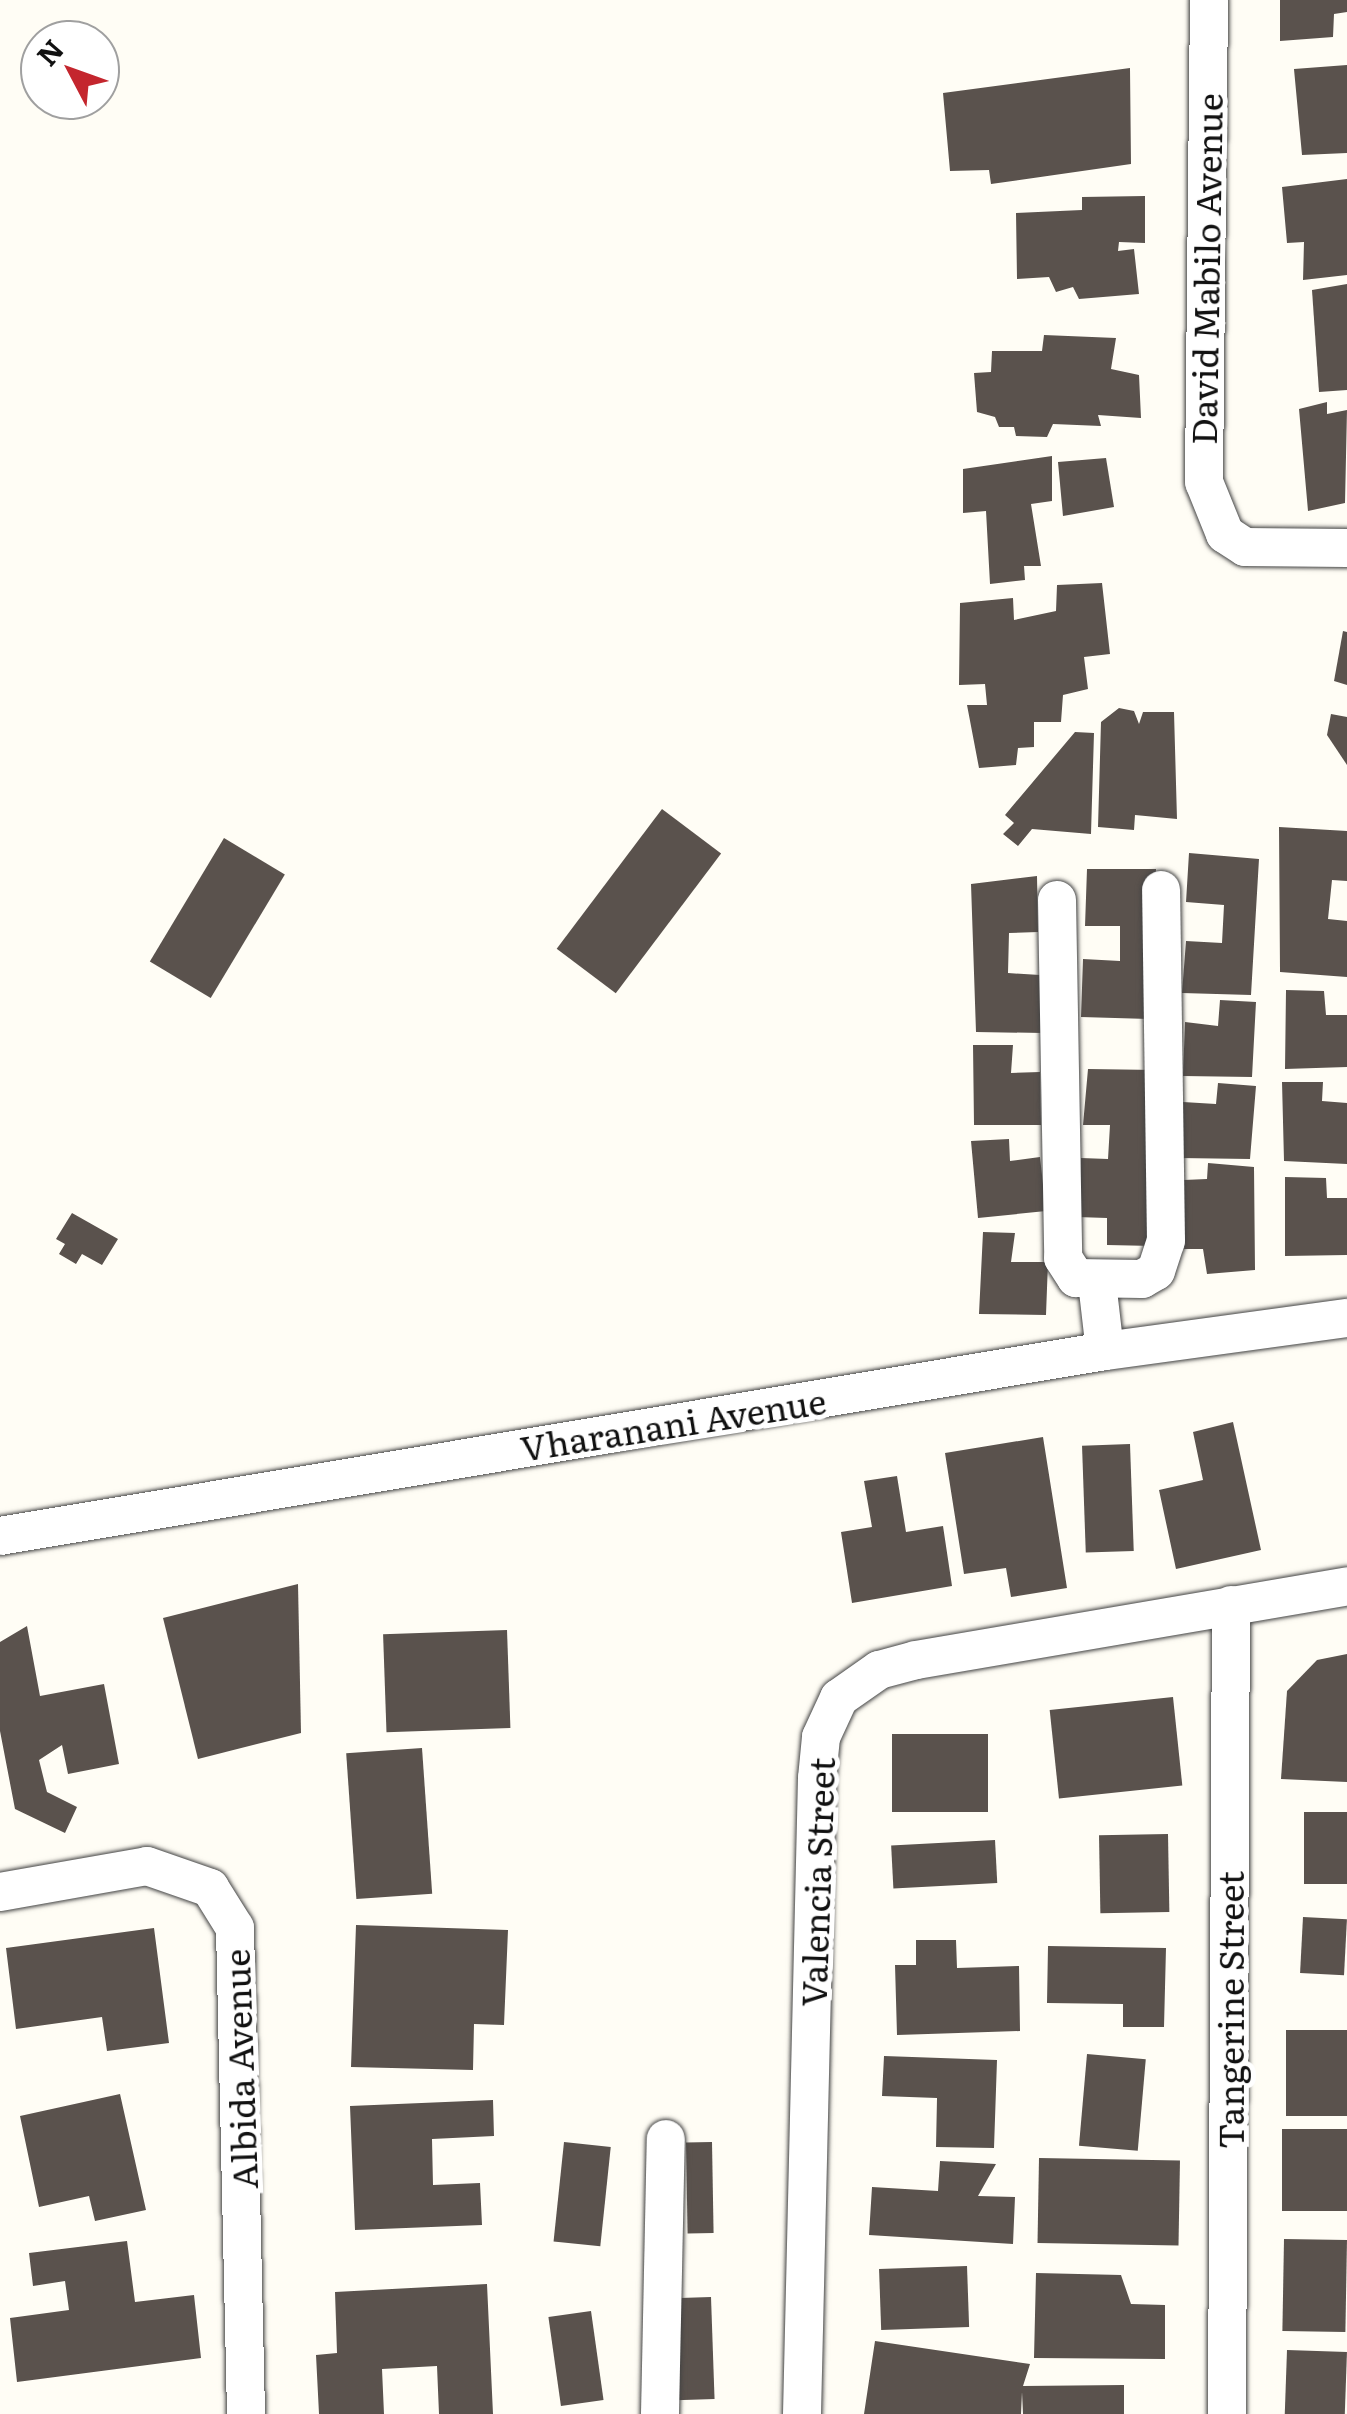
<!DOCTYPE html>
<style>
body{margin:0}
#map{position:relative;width:1347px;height:2414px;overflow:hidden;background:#fffdf5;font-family:Literata,serif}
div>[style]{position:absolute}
.building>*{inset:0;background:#5a524d;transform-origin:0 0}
.roads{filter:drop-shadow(0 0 2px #444) drop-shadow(0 0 2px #444)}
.street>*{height:38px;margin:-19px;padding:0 19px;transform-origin:19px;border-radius:19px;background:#fff}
span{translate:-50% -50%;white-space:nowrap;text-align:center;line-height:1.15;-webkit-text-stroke:10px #fff;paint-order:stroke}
.street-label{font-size:35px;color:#111}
.north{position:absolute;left:20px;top:20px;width:100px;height:100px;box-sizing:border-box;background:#fff;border:2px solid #a0a0a0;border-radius:50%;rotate:311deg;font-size:28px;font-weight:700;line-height:40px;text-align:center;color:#111}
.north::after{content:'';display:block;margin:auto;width:35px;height:45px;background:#c4262e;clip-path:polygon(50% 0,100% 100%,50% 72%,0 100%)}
</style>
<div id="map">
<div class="building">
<i style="clip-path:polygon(1280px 0,1347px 0,1347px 12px,1334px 14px,1333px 37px,1280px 41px)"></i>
<i style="clip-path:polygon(1347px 65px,1347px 153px,1302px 155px,1294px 69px)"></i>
<i style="clip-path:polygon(1130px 68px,1131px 164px,991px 184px,989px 170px,950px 171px,943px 93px)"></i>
<i style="clip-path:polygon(1347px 179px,1347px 275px,1303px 280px,1304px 242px,1287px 243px,1282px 187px)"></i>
<i style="clip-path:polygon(1145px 196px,1145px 243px,1119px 242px,1118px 251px,1134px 249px,1139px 294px,1079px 299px,1073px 287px,1056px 292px,1049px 277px,1017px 279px,1016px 213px,1082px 210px,1082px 197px)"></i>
<i style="clip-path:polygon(1347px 284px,1347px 390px,1319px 392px,1312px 290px)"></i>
<i style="clip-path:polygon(1044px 335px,1116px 338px,1111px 369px,1139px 375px,1141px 418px,1098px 415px,1101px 426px,1053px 424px,1047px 437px,1016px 436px,1014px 427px,999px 427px,995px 417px,977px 412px,974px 373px,991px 372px,992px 351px,1042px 351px)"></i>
<i style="clip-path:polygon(1327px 402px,1327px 414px,1347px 410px,1345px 503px,1308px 511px,1299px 409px)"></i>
<i style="clip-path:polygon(1052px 456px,1052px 501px,1031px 504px,1041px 566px,1024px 566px,1025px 580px,990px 584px,986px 511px,963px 513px,963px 469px)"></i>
<i style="clip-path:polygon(1106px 458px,1114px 507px,1063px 516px,1058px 462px)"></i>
<i style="clip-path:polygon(1102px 583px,1110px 654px,1084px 657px,1088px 689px,1063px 695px,1061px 722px,1034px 722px,1034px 747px,1018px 748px,1016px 765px,979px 768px,967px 705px,987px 705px,985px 684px,959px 685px,960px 603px,1013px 598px,1014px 620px,1056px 611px,1057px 585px)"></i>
<i style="clip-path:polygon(1343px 631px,1347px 632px,1347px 685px,1334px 681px)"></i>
<i style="clip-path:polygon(1119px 708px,1134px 711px,1139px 724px,1143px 712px,1174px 712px,1177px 819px,1135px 815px,1134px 830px,1098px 827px,1101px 722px)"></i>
<i style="clip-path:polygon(1331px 714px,1347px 717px,1347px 765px,1327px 735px)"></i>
<i style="clip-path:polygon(1075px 732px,1094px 733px,1091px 834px,1032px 829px,1018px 846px,1003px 834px,1014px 823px,1005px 815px)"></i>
<i style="left:662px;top:809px;width:74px;height:175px;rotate:37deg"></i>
<i style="clip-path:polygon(1279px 827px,1347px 831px,1347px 881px,1332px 880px,1328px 919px,1347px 921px,1347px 977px,1280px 972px)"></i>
<i style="left:224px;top:838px;width:71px;height:144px;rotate:31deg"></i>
<i style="clip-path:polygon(1189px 853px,1259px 859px,1251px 995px,1182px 993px,1186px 941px,1222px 943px,1224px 905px,1186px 902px)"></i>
<i style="clip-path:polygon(1087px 869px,1156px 869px,1149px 1019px,1081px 1017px,1083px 959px,1120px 961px,1120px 926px,1085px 926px)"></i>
<i style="clip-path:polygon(1037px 876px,1038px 932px,1009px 933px,1008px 973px,1040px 975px,1043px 1033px,976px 1032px,971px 884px)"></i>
<i style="clip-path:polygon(1286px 990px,1324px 991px,1326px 1015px,1347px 1015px,1347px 1067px,1285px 1069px)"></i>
<i style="clip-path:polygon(1220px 1000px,1256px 1002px,1252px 1077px,1183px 1076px,1185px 1022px,1218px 1026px)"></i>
<i style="clip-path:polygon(973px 1045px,1013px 1045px,1011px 1073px,1040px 1072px,1041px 1125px,974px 1125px)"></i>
<i style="clip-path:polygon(1088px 1069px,1156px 1070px,1154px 1246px,1107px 1245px,1107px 1218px,1077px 1217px,1081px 1158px,1108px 1159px,1110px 1125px,1083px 1125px)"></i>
<i style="clip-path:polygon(1282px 1082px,1323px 1082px,1322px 1101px,1347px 1103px,1347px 1164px,1284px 1161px)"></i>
<i style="clip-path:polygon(1218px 1083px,1256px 1086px,1250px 1159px,1179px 1158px,1183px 1102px,1216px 1104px)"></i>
<i style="clip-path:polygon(1009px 1139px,1010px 1161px,1040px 1157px,1046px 1211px,978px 1218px,971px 1141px)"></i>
<i style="clip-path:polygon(1208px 1163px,1254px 1167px,1255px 1270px,1207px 1274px,1203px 1249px,1183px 1249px,1184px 1180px,1207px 1179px)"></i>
<i style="clip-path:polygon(1285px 1177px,1326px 1178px,1327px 1198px,1347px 1198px,1347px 1255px,1285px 1256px)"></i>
<i style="clip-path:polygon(72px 1213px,118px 1239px,102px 1265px,82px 1254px,76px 1264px,59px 1254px,65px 1244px,56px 1239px)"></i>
<i style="clip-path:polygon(983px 1232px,1015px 1233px,1011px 1262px,1048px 1262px,1046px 1315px,979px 1314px)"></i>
<i style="clip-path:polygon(1233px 1422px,1261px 1550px,1176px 1569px,1159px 1490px,1203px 1480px,1193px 1432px)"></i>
<i style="clip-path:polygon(1043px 1437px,1067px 1588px,1011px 1597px,1006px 1568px,964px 1574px,945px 1453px)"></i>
<i style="left:1130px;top:1444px;width:107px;height:48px;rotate:88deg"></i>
<i style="clip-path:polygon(897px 1476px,906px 1532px,943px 1526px,952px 1586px,852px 1603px,841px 1532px,872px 1527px,864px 1481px)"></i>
<i style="clip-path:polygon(298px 1584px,301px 1733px,198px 1759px,163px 1618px)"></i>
<i style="clip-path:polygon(27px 1626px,40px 1696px,104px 1684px,119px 1764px,68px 1774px,62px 1745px,39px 1760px,47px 1792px,77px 1807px,65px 1833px,15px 1809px,0 1731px,0 1642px)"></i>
<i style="left:507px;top:1630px;width:98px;height:124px;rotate:88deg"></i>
<i style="clip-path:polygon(1347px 1654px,1347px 1782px,1281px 1779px,1287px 1691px,1317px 1660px)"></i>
<i style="left:1173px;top:1697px;width:89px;height:124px;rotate:84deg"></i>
<i style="left:892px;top:1734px;width:96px;height:78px"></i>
<i style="left:422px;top:1748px;width:146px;height:76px;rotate:86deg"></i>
<i style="left:1347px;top:1812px;width:72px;height:43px;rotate:90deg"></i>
<i style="left:1168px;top:1834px;width:78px;height:69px;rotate:89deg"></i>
<i style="left:995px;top:1840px;width:43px;height:104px;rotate:87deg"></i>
<i style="left:1303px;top:1917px;width:44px;height:56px;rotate:3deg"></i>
<i style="clip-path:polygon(356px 1925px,508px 1930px,504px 2025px,474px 2024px,473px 2070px,351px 2067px)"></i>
<i style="clip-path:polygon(154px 1928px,169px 2043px,107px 2051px,102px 2017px,16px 2029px,6px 1948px)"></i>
<i style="clip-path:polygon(916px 1940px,956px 1940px,957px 1968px,1019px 1966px,1020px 2031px,897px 2035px,895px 1965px,916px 1965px)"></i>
<i style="clip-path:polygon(1048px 1946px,1166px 1948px,1164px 2027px,1123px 2027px,1123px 2004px,1047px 2003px)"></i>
<i style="left:1286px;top:2030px;width:61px;height:86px"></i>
<i style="left:1087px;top:2054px;width:59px;height:92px;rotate:5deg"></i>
<i style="clip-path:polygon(884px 2056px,997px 2060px,994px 2148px,936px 2147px,937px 2098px,882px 2096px)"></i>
<i style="clip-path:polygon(120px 2094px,146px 2210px,95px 2221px,89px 2196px,39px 2207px,20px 2116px)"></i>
<i style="clip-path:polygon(493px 2100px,494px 2136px,432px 2139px,433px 2185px,480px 2183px,482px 2225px,355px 2230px,350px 2106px)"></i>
<i style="left:1347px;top:2129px;width:82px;height:65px;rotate:90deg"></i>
<i style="left:564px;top:2142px;width:47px;height:100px;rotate:6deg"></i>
<i style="left:712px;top:2142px;width:91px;height:26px;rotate:89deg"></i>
<i style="left:1039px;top:2158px;width:141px;height:85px;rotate:1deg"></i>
<i style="clip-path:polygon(940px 2161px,996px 2164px,978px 2196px,1015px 2197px,1013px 2244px,869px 2235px,872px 2187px,938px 2191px)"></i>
<i style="left:1284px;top:2239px;width:63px;height:92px;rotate:1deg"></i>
<i style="clip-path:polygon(127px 2241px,135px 2302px,194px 2295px,201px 2358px,17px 2382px,10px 2318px,69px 2310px,65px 2281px,33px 2286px,29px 2253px)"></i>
<i style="left:967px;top:2266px;width:61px;height:88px;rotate:88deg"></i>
<i style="clip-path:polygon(1036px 2273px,1121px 2275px,1131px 2304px,1165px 2305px,1165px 2359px,1034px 2358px)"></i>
<i style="clip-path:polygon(487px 2284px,493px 2414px,439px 2414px,437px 2366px,382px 2369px,384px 2414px,319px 2414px,316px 2355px,337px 2353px,335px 2292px)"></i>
<i style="left:711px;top:2297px;width:102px;height:39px;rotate:88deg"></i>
<i style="left:591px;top:2311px;width:90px;height:43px;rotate:82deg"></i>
<i style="clip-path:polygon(875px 2341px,1030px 2364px,1023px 2386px,1124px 2385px,1124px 2414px,1023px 2414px,1022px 2392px,1021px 2414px,864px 2414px)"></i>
<i style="left:1287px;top:2350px;width:60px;height:64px;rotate:2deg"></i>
</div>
<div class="roads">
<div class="street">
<i style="left:1209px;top:0;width:482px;rotate:90.6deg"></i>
<i style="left:1204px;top:482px;width:56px;rotate:68deg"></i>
<i style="left:1225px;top:534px;width:24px;rotate:33deg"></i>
<i style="left:1245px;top:547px;width:102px;rotate:0.6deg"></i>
<i style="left:1057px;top:900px;width:358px;rotate:89deg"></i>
<i style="left:1063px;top:1258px;width:24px;rotate:57deg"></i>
<i style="left:1076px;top:1278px;width:66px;rotate:0.9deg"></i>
<i style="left:1142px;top:1279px;width:16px;rotate:-30deg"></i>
<i style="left:1156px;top:1271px;width:32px;rotate:-72deg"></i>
<i style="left:1166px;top:1241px;width:351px;rotate:-90.8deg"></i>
<i style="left:1097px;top:1282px;width:69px;rotate:83.4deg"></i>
<i style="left:0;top:1536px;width:1120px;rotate:-9.5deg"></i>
<i style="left:1105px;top:1351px;width:244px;rotate:-7.8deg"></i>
<i style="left:0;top:1892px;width:149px;rotate:-10deg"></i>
<i style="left:147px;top:1866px;width:67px;rotate:19.2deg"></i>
<i style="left:210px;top:1888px;width:47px;rotate:58deg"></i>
<i style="left:235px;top:1928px;width:486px;rotate:88.7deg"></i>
<i style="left:660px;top:2414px;width:275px;rotate:-88.8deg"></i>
<i style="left:802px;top:2414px;width:636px;rotate:-88.65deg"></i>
<i style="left:817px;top:1778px;width:41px;rotate:-84.4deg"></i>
<i style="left:821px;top:1737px;width:43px;rotate:-65.2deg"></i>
<i style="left:839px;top:1698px;width:49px;rotate:-35deg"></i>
<i style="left:879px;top:1670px;width:38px;rotate:-15deg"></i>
<i style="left:916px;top:1660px;width:437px;rotate:-9.7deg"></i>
<i style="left:1227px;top:2414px;width:809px;rotate:-89.72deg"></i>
</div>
</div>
<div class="street-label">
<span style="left:1205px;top:269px;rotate:-89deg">David Mabilo Avenue</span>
<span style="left:673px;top:1423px;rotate:-9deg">Vharanani Avenue</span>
<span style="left:816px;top:1882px;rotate:-88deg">Valencia Street</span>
<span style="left:1229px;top:2010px;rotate:-90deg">Tangerine Street</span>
<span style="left:239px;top:2069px;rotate:-92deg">Albida Avenue</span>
</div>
<div class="north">N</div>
</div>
